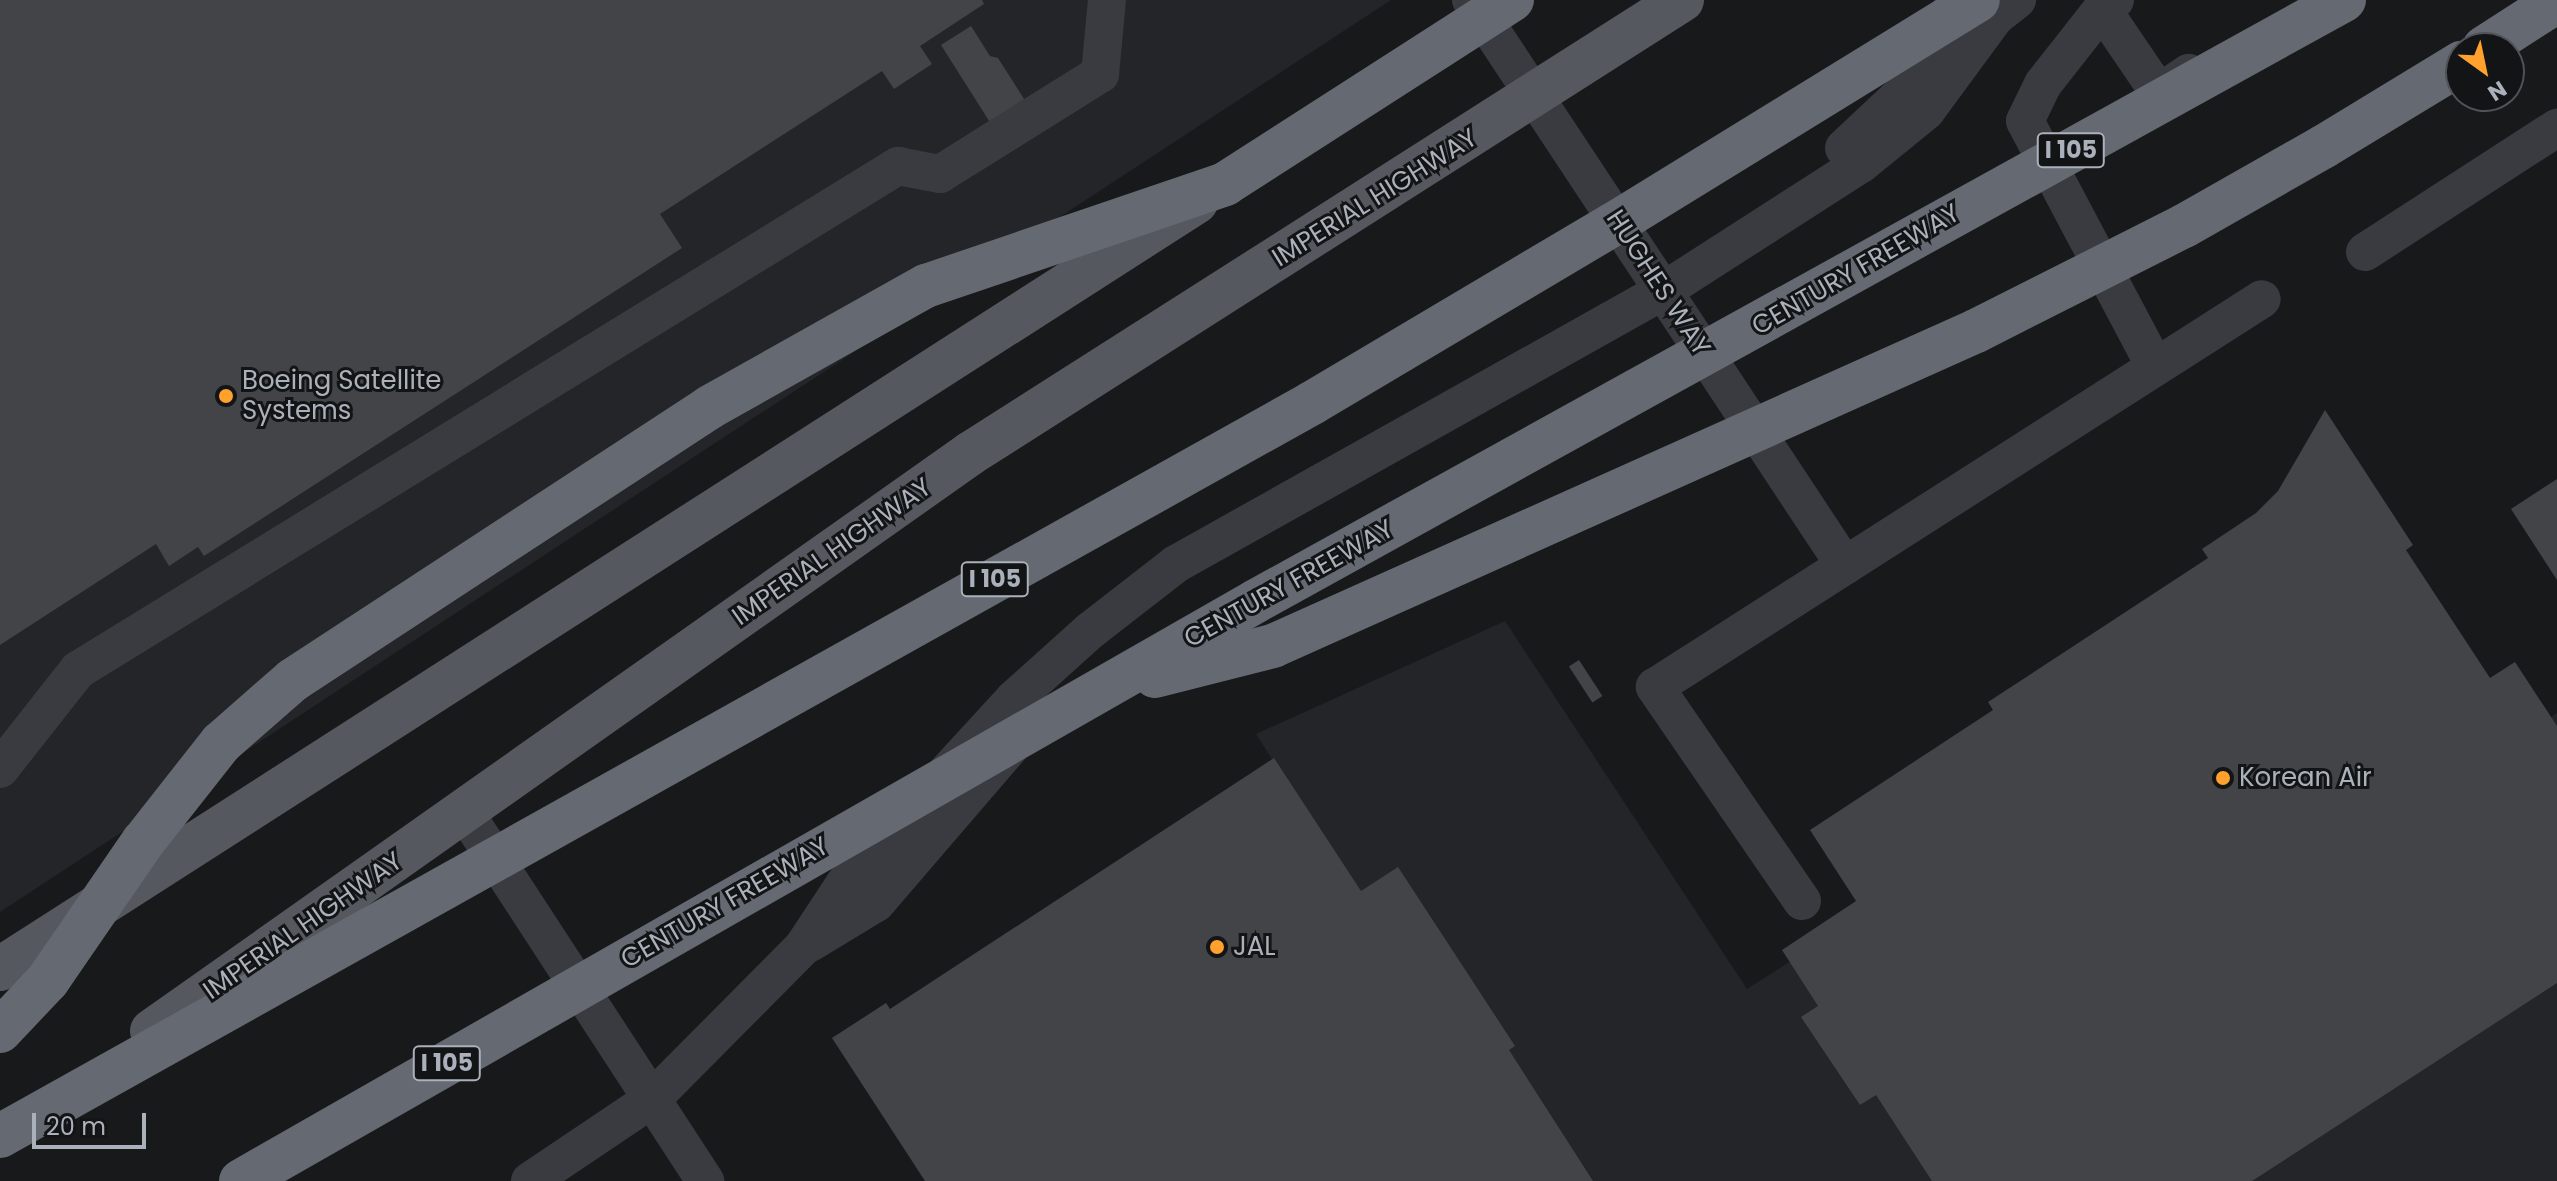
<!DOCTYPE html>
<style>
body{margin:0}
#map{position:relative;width:2557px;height:1181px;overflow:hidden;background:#18191b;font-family:Poppins,sans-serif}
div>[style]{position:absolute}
.built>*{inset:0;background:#242528}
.building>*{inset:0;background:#424448;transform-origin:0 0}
.minor>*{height:38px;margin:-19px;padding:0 19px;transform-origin:19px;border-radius:19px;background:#393b40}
.major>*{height:44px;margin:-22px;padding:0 22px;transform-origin:22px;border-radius:22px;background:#55585f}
.highway>*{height:44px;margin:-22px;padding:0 22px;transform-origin:22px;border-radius:22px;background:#656972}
.highway-bridge>*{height:44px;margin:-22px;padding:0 22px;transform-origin:22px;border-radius:22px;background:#656972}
.dots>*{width:22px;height:22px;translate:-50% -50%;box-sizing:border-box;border:4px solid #131416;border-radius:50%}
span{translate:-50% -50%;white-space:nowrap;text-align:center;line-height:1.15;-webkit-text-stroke:6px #131416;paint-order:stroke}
.shield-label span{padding:2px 6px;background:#131416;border:2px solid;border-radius:6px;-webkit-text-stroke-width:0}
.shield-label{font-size:24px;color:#aab1bb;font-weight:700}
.street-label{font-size:26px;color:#aab1bb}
.poi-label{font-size:26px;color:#aab1bb}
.left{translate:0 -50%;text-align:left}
.north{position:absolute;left:2445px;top:32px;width:80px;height:80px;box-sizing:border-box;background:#131416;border:2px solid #4f5358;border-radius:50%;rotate:147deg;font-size:22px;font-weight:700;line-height:32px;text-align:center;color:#aab1bb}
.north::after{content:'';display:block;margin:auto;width:28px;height:36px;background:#ffa12c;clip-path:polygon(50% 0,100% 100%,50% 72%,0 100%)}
.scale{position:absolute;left:32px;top:1113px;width:114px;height:36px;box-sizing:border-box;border:4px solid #aab1bb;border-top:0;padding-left:10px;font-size:24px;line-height:28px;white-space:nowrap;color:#aab1bb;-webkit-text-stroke:6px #131416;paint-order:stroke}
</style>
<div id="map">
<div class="built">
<i style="clip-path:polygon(0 0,1391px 0,0 912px)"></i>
<i style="clip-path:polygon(1505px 621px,1747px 989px,1802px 954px,1916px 1130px,2557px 713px,2557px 1181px,1538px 1181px,1256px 734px)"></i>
</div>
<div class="building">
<i style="clip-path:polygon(0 0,982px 0,984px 4px,920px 46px,932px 64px,894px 89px,882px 71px,660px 214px,682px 248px,204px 556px,198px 547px,169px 566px,156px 544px,0 645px)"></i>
<i style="clip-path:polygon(971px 26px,990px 56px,998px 58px,1026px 102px,991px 124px,941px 45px)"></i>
<i style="clip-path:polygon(2325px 410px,2413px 545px,2406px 550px,2490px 678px,2515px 662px,2557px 726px,2557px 983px,2252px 1181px,1932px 1181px,1876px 1095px,1860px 1105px,1801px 1017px,1818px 1006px,1782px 950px,1856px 901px,1810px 830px,1993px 710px,1988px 702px,2208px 558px,2202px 549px,2256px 513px,2278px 491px)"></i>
<i style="clip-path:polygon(2557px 479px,2557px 580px,2511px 509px)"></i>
<i style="left:1579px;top:660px;width:43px;height:12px;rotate:57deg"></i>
<i style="clip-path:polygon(1274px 758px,1361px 891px,1398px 867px,1515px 1046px,1509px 1050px,1593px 1181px,925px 1181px,832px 1038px,886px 1003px,890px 1009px)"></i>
</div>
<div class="minor">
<i style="left:1471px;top:0;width:678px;rotate:56.54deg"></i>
<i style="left:2115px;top:0;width:16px;rotate:145deg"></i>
<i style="left:2102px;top:9px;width:95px;rotate:128.2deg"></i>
<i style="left:2043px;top:84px;width:41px;rotate:115.9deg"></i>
<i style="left:2025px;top:121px;width:278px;rotate:62.1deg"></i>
<i style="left:2102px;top:9px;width:102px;rotate:55.8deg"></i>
<i style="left:2159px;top:93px;width:36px;rotate:-34deg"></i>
<i style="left:1844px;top:148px;width:88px;rotate:-43.2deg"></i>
<i style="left:1908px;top:88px;width:83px;rotate:-61.9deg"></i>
<i style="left:2365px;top:252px;width:229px;rotate:-32.9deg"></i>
<i style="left:0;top:769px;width:126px;rotate:-51.8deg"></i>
<i style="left:78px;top:670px;width:963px;rotate:-31.58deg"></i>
<i style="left:898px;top:166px;width:43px;rotate:10.8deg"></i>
<i style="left:940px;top:174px;width:189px;rotate:-32deg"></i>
<i style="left:1100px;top:74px;width:74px;rotate:-84.6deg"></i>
<i style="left:464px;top:811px;width:442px;rotate:56.9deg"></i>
<i style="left:1802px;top:901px;width:260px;rotate:-124.5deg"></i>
<i style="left:1655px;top:687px;width:720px;rotate:-32.59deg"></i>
<i style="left:810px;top:943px;width:77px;rotate:-31.2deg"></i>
<i style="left:876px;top:903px;width:206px;rotate:-49.3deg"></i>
<i style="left:530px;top:1181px;width:147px;rotate:-33.9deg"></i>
<i style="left:652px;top:1099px;width:214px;rotate:-45.2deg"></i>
<i style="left:803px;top:947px;width:77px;rotate:-56.7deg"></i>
<i style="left:845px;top:883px;width:250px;rotate:-47.4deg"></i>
<i style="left:1014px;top:699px;width:103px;rotate:-41.9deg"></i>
<i style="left:1091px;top:630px;width:108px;rotate:-37.8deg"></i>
<i style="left:1176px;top:564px;width:558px;rotate:-29.27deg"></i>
<i style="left:1663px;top:291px;width:235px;rotate:-32.7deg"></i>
<i style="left:1861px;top:164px;width:84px;rotate:-39.2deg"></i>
<i style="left:1926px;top:111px;width:117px;rotate:-53.7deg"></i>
<i style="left:1995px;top:17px;width:28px;rotate:-38deg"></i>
</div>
<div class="major">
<i style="left:0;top:969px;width:1421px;rotate:-32.67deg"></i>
<i style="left:152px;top:1031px;width:1002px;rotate:-35.21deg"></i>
<i style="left:971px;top:453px;width:843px;rotate:-32.5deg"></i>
</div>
<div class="highway">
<i style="left:2484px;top:48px;width:87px;rotate:-32.8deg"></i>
<i style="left:2323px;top:147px;width:162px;rotate:-31.3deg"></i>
<i style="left:710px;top:407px;width:248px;rotate:-29.3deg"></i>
<i style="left:926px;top:286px;width:316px;rotate:-18.8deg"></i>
<i style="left:1225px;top:184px;width:341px;rotate:-32.7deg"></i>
</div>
<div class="highway-bridge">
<i style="left:1155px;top:676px;width:122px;rotate:-14.3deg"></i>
<i style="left:1273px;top:646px;width:770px;rotate:-24.14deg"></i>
<i style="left:1976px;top:331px;width:233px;rotate:-26.8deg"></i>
<i style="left:2184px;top:226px;width:160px;rotate:-29.6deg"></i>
<i style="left:0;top:1031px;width:70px;rotate:-46.7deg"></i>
<i style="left:48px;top:980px;width:168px;rotate:-55.5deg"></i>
<i style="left:143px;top:842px;width:126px;rotate:-51.8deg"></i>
<i style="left:221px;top:743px;width:96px;rotate:-41.2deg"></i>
<i style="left:293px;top:680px;width:498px;rotate:-33.2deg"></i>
<i style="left:0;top:1136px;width:1503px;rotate:-29.19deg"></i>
<i style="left:1312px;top:403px;width:351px;rotate:-30.7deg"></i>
<i style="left:1614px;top:224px;width:427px;rotate:-31.6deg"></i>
<i style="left:241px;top:1181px;width:1169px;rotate:-29.74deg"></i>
<i style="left:1256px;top:601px;width:1243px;rotate:-28.92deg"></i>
</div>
<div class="dots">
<i style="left:226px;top:396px;background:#ffa12c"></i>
<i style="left:2223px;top:778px;background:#ffa12c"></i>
<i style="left:1217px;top:947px;background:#ffa12c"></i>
</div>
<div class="shield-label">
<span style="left:2071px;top:150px">I 105</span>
<span style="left:995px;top:579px">I 105</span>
<span style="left:447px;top:1063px">I 105</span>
</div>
<div class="street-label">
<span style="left:1375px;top:198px;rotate:-32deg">IMPERIAL HIGHWAY</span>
<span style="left:1856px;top:270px;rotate:-30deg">CENTURY FREEWAY</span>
<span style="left:1658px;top:283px;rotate:57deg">HUGHES WAY</span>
<span style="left:832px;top:552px;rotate:-35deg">IMPERIAL HIGHWAY</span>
<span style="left:1289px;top:584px;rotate:-29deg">CENTURY FREEWAY</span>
<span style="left:725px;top:903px;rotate:-30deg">CENTURY FREEWAY</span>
<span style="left:303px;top:926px;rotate:-35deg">IMPERIAL HIGHWAY</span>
</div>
<div class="poi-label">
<span class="left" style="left:242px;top:396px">Boeing Satellite<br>Systems</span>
<span class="left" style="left:2239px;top:778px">Korean Air</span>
<span class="left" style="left:1233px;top:947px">JAL</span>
</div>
<div class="north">N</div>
<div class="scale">20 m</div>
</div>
